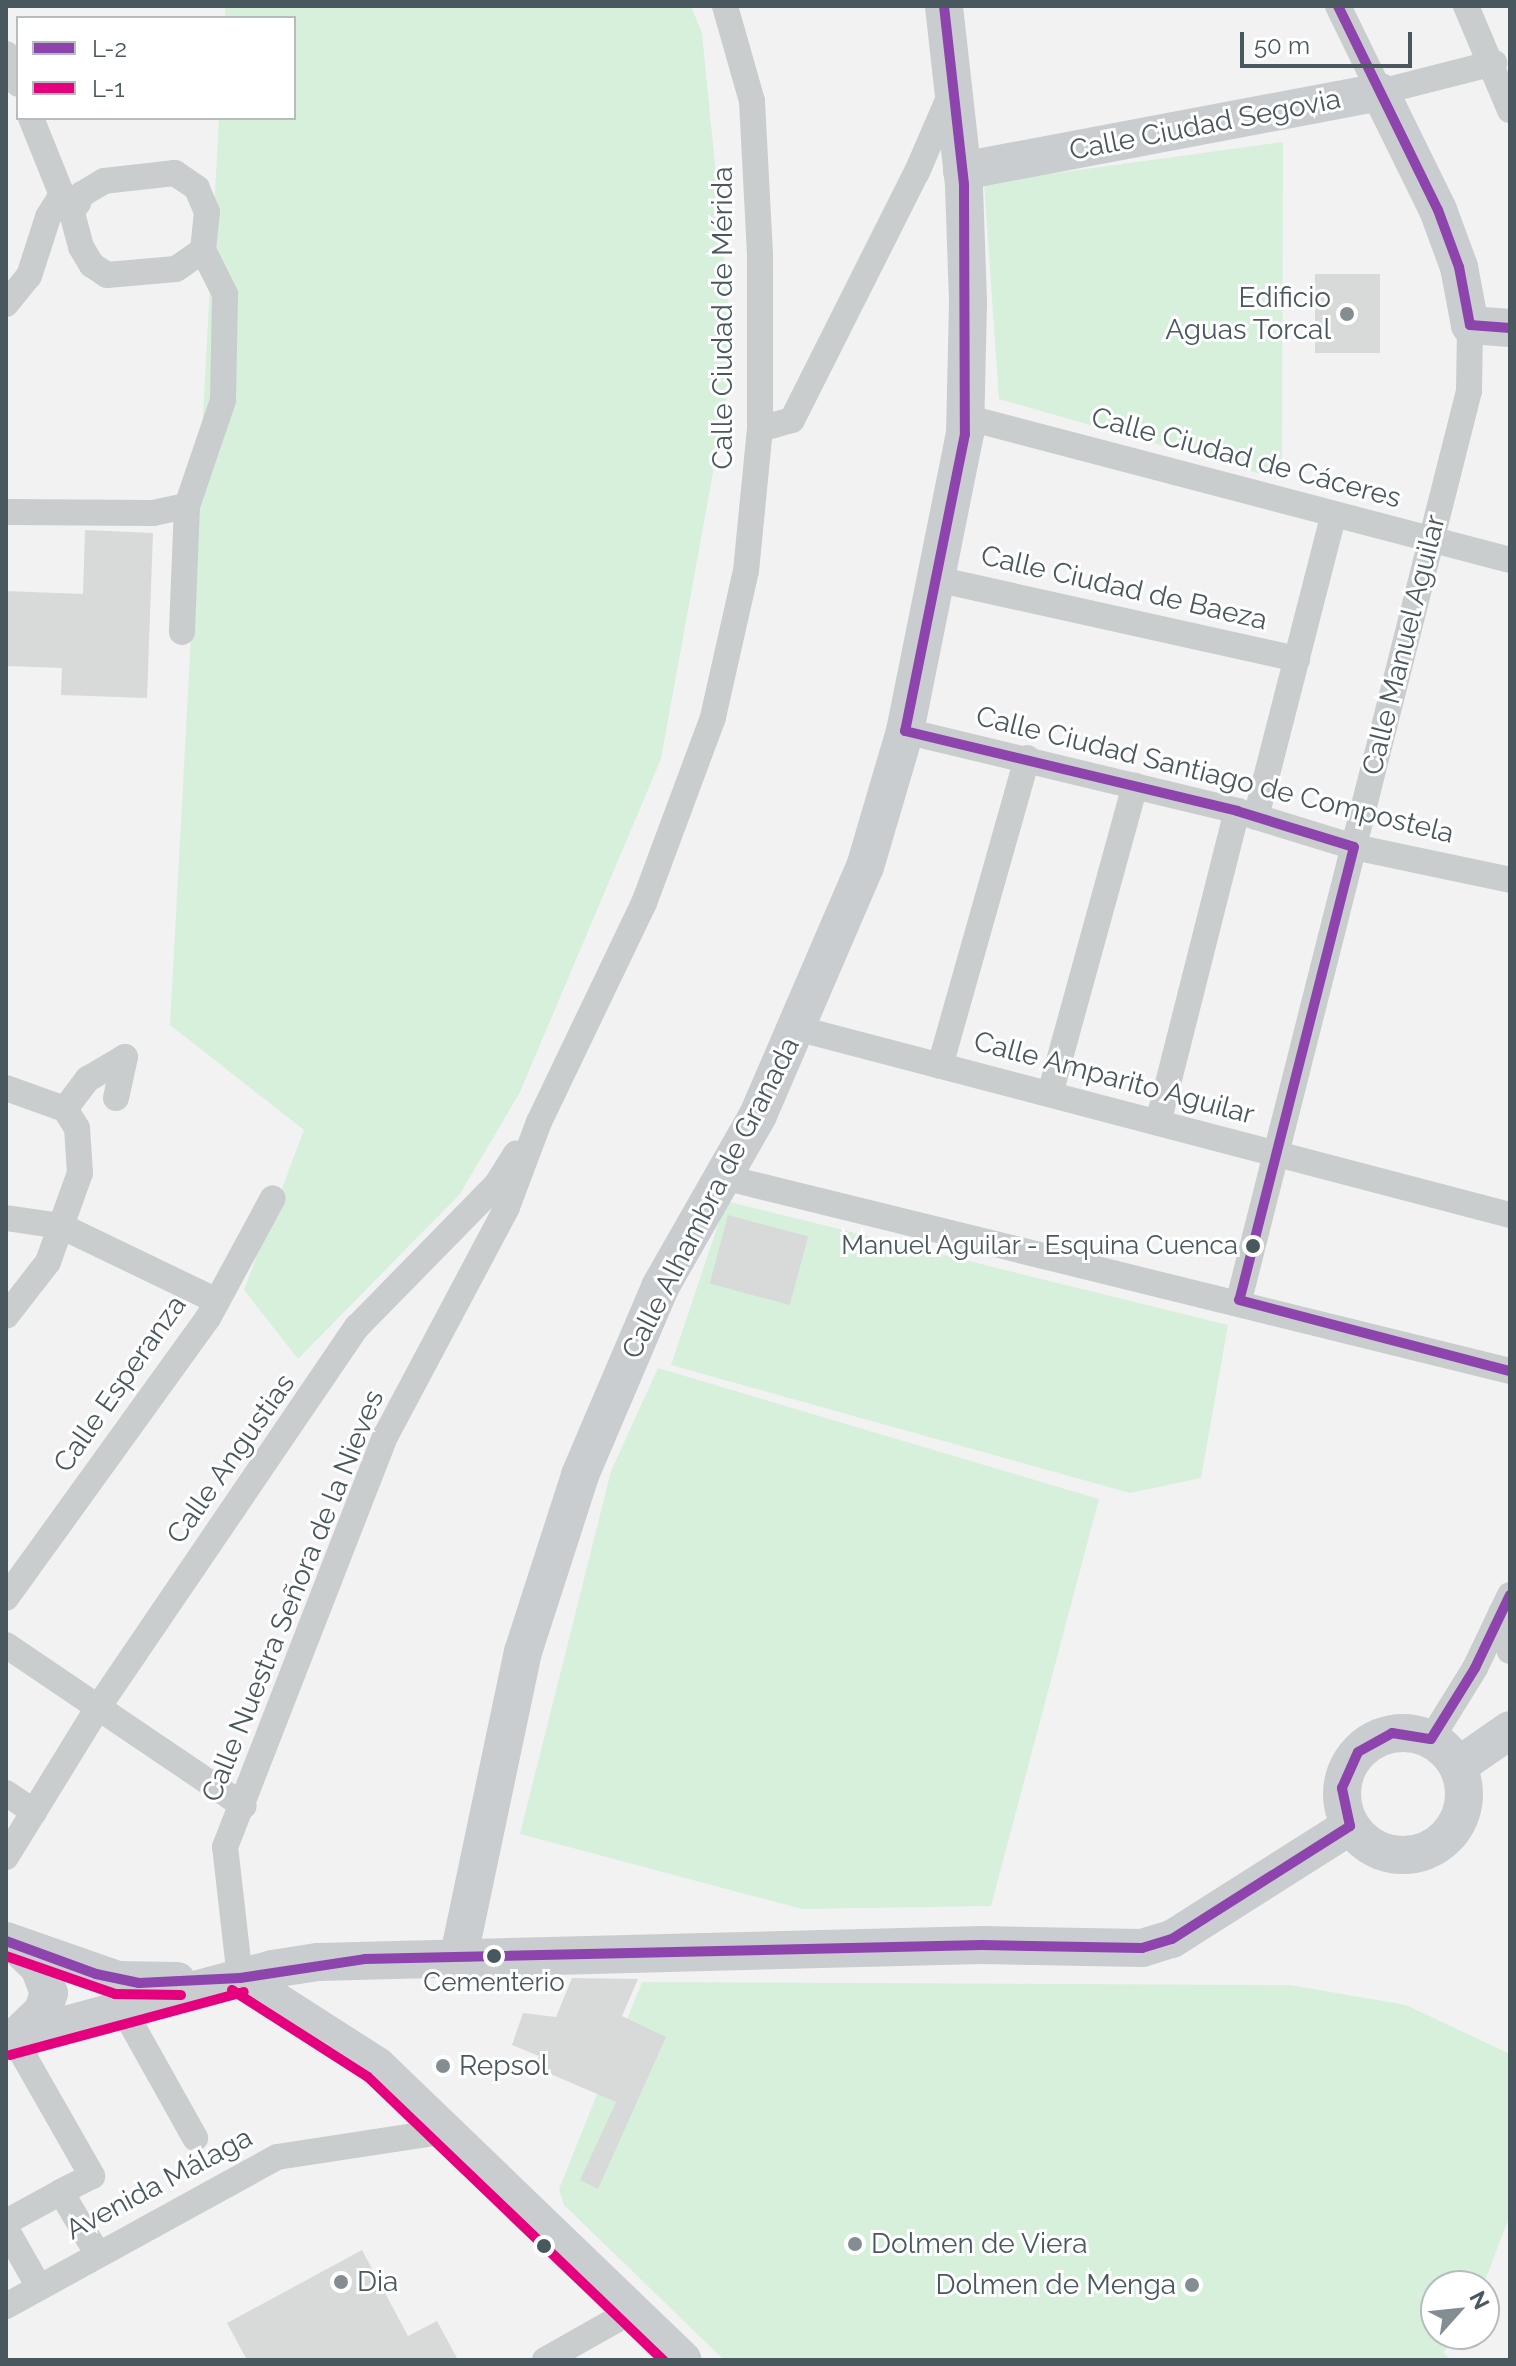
<!DOCTYPE html>
<meta charset="utf-8">
<style>
body{margin:0}
#map{position:relative;width:1516px;height:2366px;overflow:hidden;background:#f2f2f2;font-family:Raleway,sans-serif}
div>[style]{position:absolute}
.green>*{inset:0;background:#d7f0dc}
.building>*{inset:0;background:#d8dada;transform-origin:0 0}
.street>*{height:26px;margin:-13px;padding:0 13px;transform-origin:13px;border-radius:13px;background:#c9cdce}
.secondary>*{height:38px;margin:-19px;padding:0 19px;transform-origin:19px;border-radius:19px;background:#cacdcf}
.secondary>.ring{margin:-19px;padding:0;box-sizing:content-box;background:none;border:38px solid #cacdcf;border-radius:50%}
.bus-1>*{height:10px;margin:-5px;padding:0 5px;transform-origin:5px;border-radius:5px;background:#8e44ad}
.bus-2>*{height:10px;margin:-5px;padding:0 5px;transform-origin:5px;border-radius:5px;background:#e5007d}
.dots>*{width:22px;height:22px;translate:-50% -50%;box-sizing:border-box;border:4px solid #fff;border-radius:50%}
span{translate:-50% -50%;white-space:nowrap;text-align:center;line-height:1.15;-webkit-text-stroke:6px #fff;paint-order:stroke}
.bus-label{font-size:26px;color:#49585e}
.right{translate:-100% -50%;text-align:right}
.street-label{font-size:28px;color:#49585e}
.poi-label{font-size:28px;color:#49585e}
.left{translate:0 -50%;text-align:left}
.frame{position:absolute;inset:0;border:8px solid #49585e;pointer-events:none}
.legend{position:absolute;left:16px;top:16px;width:280px;height:104px;box-sizing:border-box;background:#fff;border:2px solid #b6bcbf;margin:0;padding:10px 14px;list-style:none;font-size:24px;color:#49585e}
.legend li{display:flex;align-items:center;gap:16px;height:40px}
.legend b{width:40px;border:2px solid #b6bcbf}
.north{position:absolute;left:1420px;top:2270px;width:80px;height:80px;box-sizing:border-box;background:#fff;border:2px solid #b6bcbf;border-radius:50%;rotate:63deg;font-size:22px;font-weight:700;line-height:32px;text-align:center;color:#49585e}
.north::after{content:'';display:block;margin:auto;width:28px;height:36px;background:#848e92;clip-path:polygon(50% 0,100% 100%,50% 72%,0 100%)}
.scale{position:absolute;left:1240px;top:32px;width:172px;height:36px;box-sizing:border-box;border:4px solid #49585e;border-top:0;padding-left:10px;font-size:24px;line-height:28px;white-space:nowrap;color:#49585e;-webkit-text-stroke:6px #fff;paint-order:stroke}
</style>
<div id="map">
<div class="green">
<i style="clip-path:polygon(225px 6px,691px 6px,702px 33px,734px 357px,661px 759px,520px 1092px,460px 1194px,298px 1359px,244px 1290px,304px 1130px,170px 1025px,219px 118px,294px 118px,294px 18px,225px 18px)"></i>
<i style="clip-path:polygon(1283px 142px,1282px 480px,999px 399px,984px 183px)"></i>
<i style="clip-path:polygon(726px 1201px,1228px 1325px,1201px 1478px,1130px 1493px,671px 1365px)"></i>
<i style="clip-path:polygon(658px 1368px,1099px 1499px,991px 1906px,802px 1909px,520px 1834px,611px 1471px)"></i>
<i style="clip-path:polygon(642px 1982px,1290px 1985px,1406px 2005px,1510px 2054px,1510px 2215px,1483px 2286px,1436px 2286px,1436px 2334px,1457px 2334px,1443px 2353px,1452px 2360px,724px 2360px,564px 2205px,559px 2189px)"></i>
</div>
<div class="building">
<i style="left:1315px;top:274px;width:65px;height:79px"></i>
<i style="clip-path:polygon(85px 530px,153px 533px,147px 698px,61px 695px,62px 668px,6px 666px,6px 591px,83px 594px)"></i>
<i style="left:728px;top:1215px;width:83px;height:71px;rotate:15deg"></i>
<i style="clip-path:polygon(572px 1978px,638px 1979px,622px 2016px,666px 2037px,598px 2189px,580px 2180px,616px 2102px,534px 2067px,539px 2056px,512px 2045px,523px 2013px,556px 2017px)"></i>
<i style="clip-path:polygon(362px 2250px,408px 2336px,437px 2321px,458px 2360px,247px 2360px,227px 2323px)"></i>
</div>
<div class="street">
<i style="left:1338px;top:6px;width:96px;rotate:64deg"></i>
<i style="left:1380px;top:92px;width:118px;rotate:-14.3deg"></i>
<i style="left:1466px;top:6px;width:113px;rotate:67.1deg"></i>
<i style="left:6px;top:54px;width:32px;rotate:68deg"></i>
<i style="left:31px;top:118px;width:83px;rotate:68.1deg"></i>
<i style="left:62px;top:195px;width:18px;rotate:27deg"></i>
<i style="left:6px;top:304px;width:36px;rotate:-51deg"></i>
<i style="left:29px;top:276px;width:62px;rotate:-72.1deg"></i>
<i style="left:48px;top:217px;width:26px;rotate:-58deg"></i>
<i style="left:965px;top:417px;width:563px;rotate:14.7deg"></i>
<i style="left:760px;top:429px;width:33px;rotate:-16deg"></i>
<i style="left:792px;top:420px;width:278px;rotate:-63.3deg"></i>
<i style="left:917px;top:172px;width:86px;rotate:-66.7deg"></i>
<i style="left:187px;top:506px;width:112px;rotate:-71.2deg"></i>
<i style="left:223px;top:400px;width:106px;rotate:-88.9deg"></i>
<i style="left:225px;top:294px;width:49px;rotate:-116.6deg"></i>
<i style="left:203px;top:250px;width:38px;rotate:-84deg"></i>
<i style="left:207px;top:212px;width:26px;rotate:-113deg"></i>
<i style="left:197px;top:188px;width:27px;rotate:-146deg"></i>
<i style="left:175px;top:173px;width:71px;rotate:173.6deg"></i>
<i style="left:104px;top:181px;width:26px;rotate:149deg"></i>
<i style="left:82px;top:194px;width:21px;rotate:118deg"></i>
<i style="left:72px;top:213px;width:35px;rotate:75deg"></i>
<i style="left:81px;top:247px;width:21px;rotate:59deg"></i>
<i style="left:92px;top:265px;width:18px;rotate:34deg"></i>
<i style="left:107px;top:275px;width:69px;rotate:-5deg"></i>
<i style="left:176px;top:269px;width:33px;rotate:-35deg"></i>
<i style="left:6px;top:512px;width:147px;rotate:0.4deg"></i>
<i style="left:153px;top:513px;width:35px;rotate:-12deg"></i>
<i style="left:187px;top:506px;width:126px;rotate:92.3deg"></i>
<i style="left:936px;top:579px;width:370px;rotate:12.5deg"></i>
<i style="left:905px;top:731px;width:342px;rotate:13.5deg"></i>
<i style="left:1237px;top:811px;width:122px;rotate:17.1deg"></i>
<i style="left:1354px;top:847px;width:159px;rotate:11.9deg"></i>
<i style="left:1256px;top:817px;width:313px;rotate:-75.6deg"></i>
<i style="left:796px;top:1028px;width:738px;rotate:14.68deg"></i>
<i style="left:940px;top:1066px;width:320px;rotate:-74.2deg"></i>
<i style="left:6px;top:1088px;width:63px;rotate:19.6deg"></i>
<i style="left:65px;top:1109px;width:22px;rotate:58deg"></i>
<i style="left:77px;top:1128px;width:45px;rotate:86.2deg"></i>
<i style="left:80px;top:1173px;width:95px;rotate:109.8deg"></i>
<i style="left:48px;top:1262px;width:68px;rotate:127.9deg"></i>
<i style="left:1050px;top:1094px;width:320px;rotate:-74.6deg"></i>
<i style="left:65px;top:1109px;width:38px;rotate:-53deg"></i>
<i style="left:88px;top:1079px;width:43px;rotate:-30.7deg"></i>
<i style="left:125px;top:1057px;width:42px;rotate:102.4deg"></i>
<i style="left:1158px;top:1123px;width:322px;rotate:-75.8deg"></i>
<i style="left:723px;top:1177px;width:811px;rotate:13.85deg"></i>
<i style="left:6px;top:1218px;width:56px;rotate:8.3deg"></i>
<i style="left:61px;top:1226px;width:173px;rotate:25.7deg"></i>
<i style="left:1239px;top:1300px;width:938px;rotate:-75.8deg"></i>
<i style="left:1469px;top:391px;width:66px;rotate:-89.1deg"></i>
<i style="left:6px;top:1598px;width:345px;rotate:-54.2deg"></i>
<i style="left:208px;top:1318px;width:136px;rotate:-61.6deg"></i>
<i style="left:1501px;top:1613px;width:39px;rotate:77deg"></i>
<i style="left:6px;top:1645px;width:287px;rotate:34.1deg"></i>
<i style="left:1431px;top:1739px;width:84px;rotate:-58.2deg"></i>
<i style="left:1475px;top:1668px;width:81px;rotate:-64.4deg"></i>
<i style="left:6px;top:1793px;width:34px;rotate:34deg"></i>
<i style="left:6px;top:1857px;width:174px;rotate:-58.4deg"></i>
<i style="left:97px;top:1709px;width:462px;rotate:-55.8deg"></i>
<i style="left:357px;top:1327px;width:200px;rotate:-45.6deg"></i>
<i style="left:497px;top:1184px;width:36px;rotate:-58deg"></i>
<i style="left:240px;top:1978px;width:132px;rotate:-96.5deg"></i>
<i style="left:225px;top:1847px;width:442px;rotate:-68.7deg"></i>
<i style="left:386px;top:1435px;width:258px;rotate:-62deg"></i>
<i style="left:507px;top:1207px;width:91px;rotate:-69.4deg"></i>
<i style="left:539px;top:1122px;width:243px;rotate:-64.4deg"></i>
<i style="left:644px;top:903px;width:198px;rotate:-69.6deg"></i>
<i style="left:713px;top:717px;width:150px;rotate:-77.3deg"></i>
<i style="left:746px;top:571px;width:143px;rotate:-84.4deg"></i>
<i style="left:760px;top:429px;width:175px;rotate:-90deg"></i>
<i style="left:760px;top:254px;width:153px;rotate:-93deg"></i>
<i style="left:752px;top:101px;width:99px;rotate:-105.9deg"></i>
<i style="left:123px;top:2009px;width:148px;rotate:60.8deg"></i>
<i style="left:14px;top:2039px;width:158px;rotate:60.3deg"></i>
<i style="left:92px;top:2176px;width:35px;rotate:153deg"></i>
<i style="left:6px;top:2222px;width:63px;rotate:-28.6deg"></i>
<i style="left:61px;top:2192px;width:71px;rotate:59.5deg"></i>
<i style="left:6px;top:2229px;width:67px;rotate:60.4deg"></i>
<i style="left:6px;top:2306px;width:309px;rotate:-28.8deg"></i>
<i style="left:277px;top:2157px;width:171px;rotate:-8.7deg"></i>
<i style="left:545px;top:2360px;width:100px;rotate:-29.4deg"></i>
</div>
<div class="secondary">
<i style="left:962px;top:171px;width:425px;rotate:-10.7deg"></i>
<i style="left:1380px;top:92px;width:131px;rotate:63.8deg"></i>
<i style="left:1438px;top:210px;width:61px;rotate:69.8deg"></i>
<i style="left:1459px;top:267px;width:59px;rotate:79.3deg"></i>
<i style="left:1470px;top:325px;width:40px;rotate:4.3deg"></i>
<i class="ring" style="left:1342px;top:1733px;width:84px;height:84px"></i>
<i style="left:1458px;top:1766px;width:63px;rotate:-34.7deg"></i>
<i style="left:6px;top:1941px;width:119px;rotate:19.2deg"></i>
<i style="left:118px;top:1980px;width:59px;rotate:1deg"></i>
<i style="left:458px;top:1960px;width:315px;rotate:-78.1deg"></i>
<i style="left:523px;top:1652px;width:186px;rotate:-72.1deg"></i>
<i style="left:580px;top:1475px;width:204px;rotate:-66.9deg"></i>
<i style="left:660px;top:1287px;width:198px;rotate:-60.3deg"></i>
<i style="left:758px;top:1115px;width:270px;rotate:-66.7deg"></i>
<i style="left:865px;top:867px;width:142px;rotate:-73.6deg"></i>
<i style="left:905px;top:731px;width:303px;rotate:-78.6deg"></i>
<i style="left:965px;top:434px;width:133px;rotate:-88.7deg"></i>
<i style="left:968px;top:301px;width:116px;rotate:-92deg"></i>
<i style="left:964px;top:185px;width:180px;rotate:-96.4deg"></i>
<i style="left:240px;top:1978px;width:163px;rotate:32.7deg"></i>
<i style="left:377px;top:2066px;width:424px;rotate:43.9deg"></i>
<i style="left:14px;top:2039px;width:40px;rotate:-44deg"></i>
<i style="left:43px;top:2011px;width:19px;rotate:-72deg"></i>
<i style="left:49px;top:1993px;width:28px;rotate:-111deg"></i>
<i style="left:39px;top:1967px;width:29px;rotate:-136deg"></i>
<i style="left:6px;top:2041px;width:276px;rotate:-15.1deg"></i>
<i style="left:272px;top:1969px;width:47px;rotate:-8.7deg"></i>
<i style="left:318px;top:1962px;width:664px;rotate:-1.47deg"></i>
<i style="left:982px;top:1945px;width:160px;rotate:1.1deg"></i>
<i style="left:1142px;top:1948px;width:31px;rotate:-17deg"></i>
<i style="left:1172px;top:1939px;width:211px;rotate:-32.4deg"></i>
</div>
<div class="bus-1">
<i style="left:944px;top:6px;width:180px;rotate:83.6deg"></i>
<i style="left:964px;top:185px;width:249px;rotate:89.8deg"></i>
<i style="left:965px;top:434px;width:303px;rotate:101.4deg"></i>
<i style="left:905px;top:731px;width:342px;rotate:13.5deg"></i>
<i style="left:1237px;top:811px;width:122px;rotate:17.1deg"></i>
<i style="left:1354px;top:847px;width:467px;rotate:104.2deg"></i>
<i style="left:1239px;top:1300px;width:280px;rotate:14.7deg"></i>
<i style="left:1338px;top:6px;width:227px;rotate:63.9deg"></i>
<i style="left:1438px;top:210px;width:61px;rotate:69.8deg"></i>
<i style="left:1459px;top:267px;width:59px;rotate:79.3deg"></i>
<i style="left:1470px;top:325px;width:40px;rotate:4.3deg"></i>
<i style="left:6px;top:1941px;width:96px;rotate:20.1deg"></i>
<i style="left:96px;top:1974px;width:44px;rotate:11.8deg"></i>
<i style="left:139px;top:1983px;width:101px;rotate:-2.8deg"></i>
<i style="left:240px;top:1978px;width:126px;rotate:-8.6deg"></i>
<i style="left:365px;top:1959px;width:617px;rotate:-1.3deg"></i>
<i style="left:982px;top:1945px;width:160px;rotate:1.1deg"></i>
<i style="left:1142px;top:1948px;width:31px;rotate:-17deg"></i>
<i style="left:1172px;top:1939px;width:211px;rotate:-32.4deg"></i>
<i style="left:1350px;top:1826px;width:39px;rotate:-102deg"></i>
<i style="left:1342px;top:1788px;width:39px;rotate:-66deg"></i>
<i style="left:1358px;top:1752px;width:39px;rotate:-29deg"></i>
<i style="left:1392px;top:1733px;width:39px;rotate:9deg"></i>
<i style="left:1431px;top:1739px;width:84px;rotate:-58.2deg"></i>
<i style="left:1475px;top:1668px;width:81px;rotate:-64.4deg"></i>
</div>
<div class="bus-2">
<i style="left:6px;top:1956px;width:115px;rotate:19.2deg"></i>
<i style="left:115px;top:1994px;width:66px;rotate:0.9deg"></i>
<i style="left:232px;top:1990px;width:161px;rotate:32.6deg"></i>
<i style="left:368px;top:2077px;width:409px;rotate:43.8deg"></i>
<i style="left:10px;top:2055px;width:242px;rotate:-15.1deg"></i>
</div>
<div class="dots">
<i style="left:1347px;top:314px;background:#848e92"></i>
<i style="left:1253px;top:1246px;background:#49585e"></i>
<i style="left:494px;top:1956px;background:#49585e"></i>
<i style="left:443px;top:2066px;background:#848e92"></i>
<i style="left:855px;top:2244px;background:#848e92"></i>
<i style="left:544px;top:2246px;background:#49585e"></i>
<i style="left:341px;top:2282px;background:#848e92"></i>
<i style="left:1192px;top:2285px;background:#848e92"></i>
</div>
<div class="bus-label">
<span class="right" style="left:1238px;top:1246px">Manuel Aguilar - Esquina Cuenca</span>
<span style="left:494px;top:1983px">Cementerio</span>
</div>
<div class="street-label">
<span style="left:1205px;top:125px;rotate:-11deg">Calle Ciudad Segovia</span>
<span style="left:723px;top:318px;rotate:-90deg">Calle Ciudad de Mérida</span>
<span style="left:1246px;top:458px;rotate:15deg">Calle Ciudad de Cáceres</span>
<span style="left:1124px;top:588px;rotate:13deg">Calle Ciudad de Baeza</span>
<span style="left:1404px;top:645px;rotate:-76deg">Calle Manuel Aguilar</span>
<span style="left:1215px;top:775px;rotate:14deg">Calle Ciudad Santiago de Compostela</span>
<span style="left:1114px;top:1078px;rotate:15deg">Calle Amparito Aguilar</span>
<span style="left:711px;top:1198px;rotate:-63deg">Calle Alhambra de Granada</span>
<span style="left:120px;top:1384px;rotate:-55deg">Calle Esperanza</span>
<span style="left:231px;top:1459px;rotate:-55deg">Calle Angustias</span>
<span style="left:293px;top:1596px;rotate:-68deg">Calle Nuestra Señora de la Nieves</span>
<span style="left:159px;top:2184px;rotate:-28deg">Avenida Málaga</span>
</div>
<div class="poi-label">
<span class="right" style="left:1331px;top:314px">Edificio<br>Aguas Torcal</span>
<span class="left" style="left:459px;top:2066px">Repsol</span>
<span class="left" style="left:871px;top:2244px">Dolmen de Viera</span>
<span class="left" style="left:357px;top:2282px">Dia</span>
<span class="right" style="left:1176px;top:2285px">Dolmen de Menga</span>
</div>
<div class="frame"></div>
<ul class="legend">
<li><b style="height:10px;background:#8e44ad"></b>L-2</li>
<li><b style="height:10px;background:#e5007d"></b>L-1</li>
</ul>
<div class="north">N</div>
<div class="scale">50 m</div>
</div>
